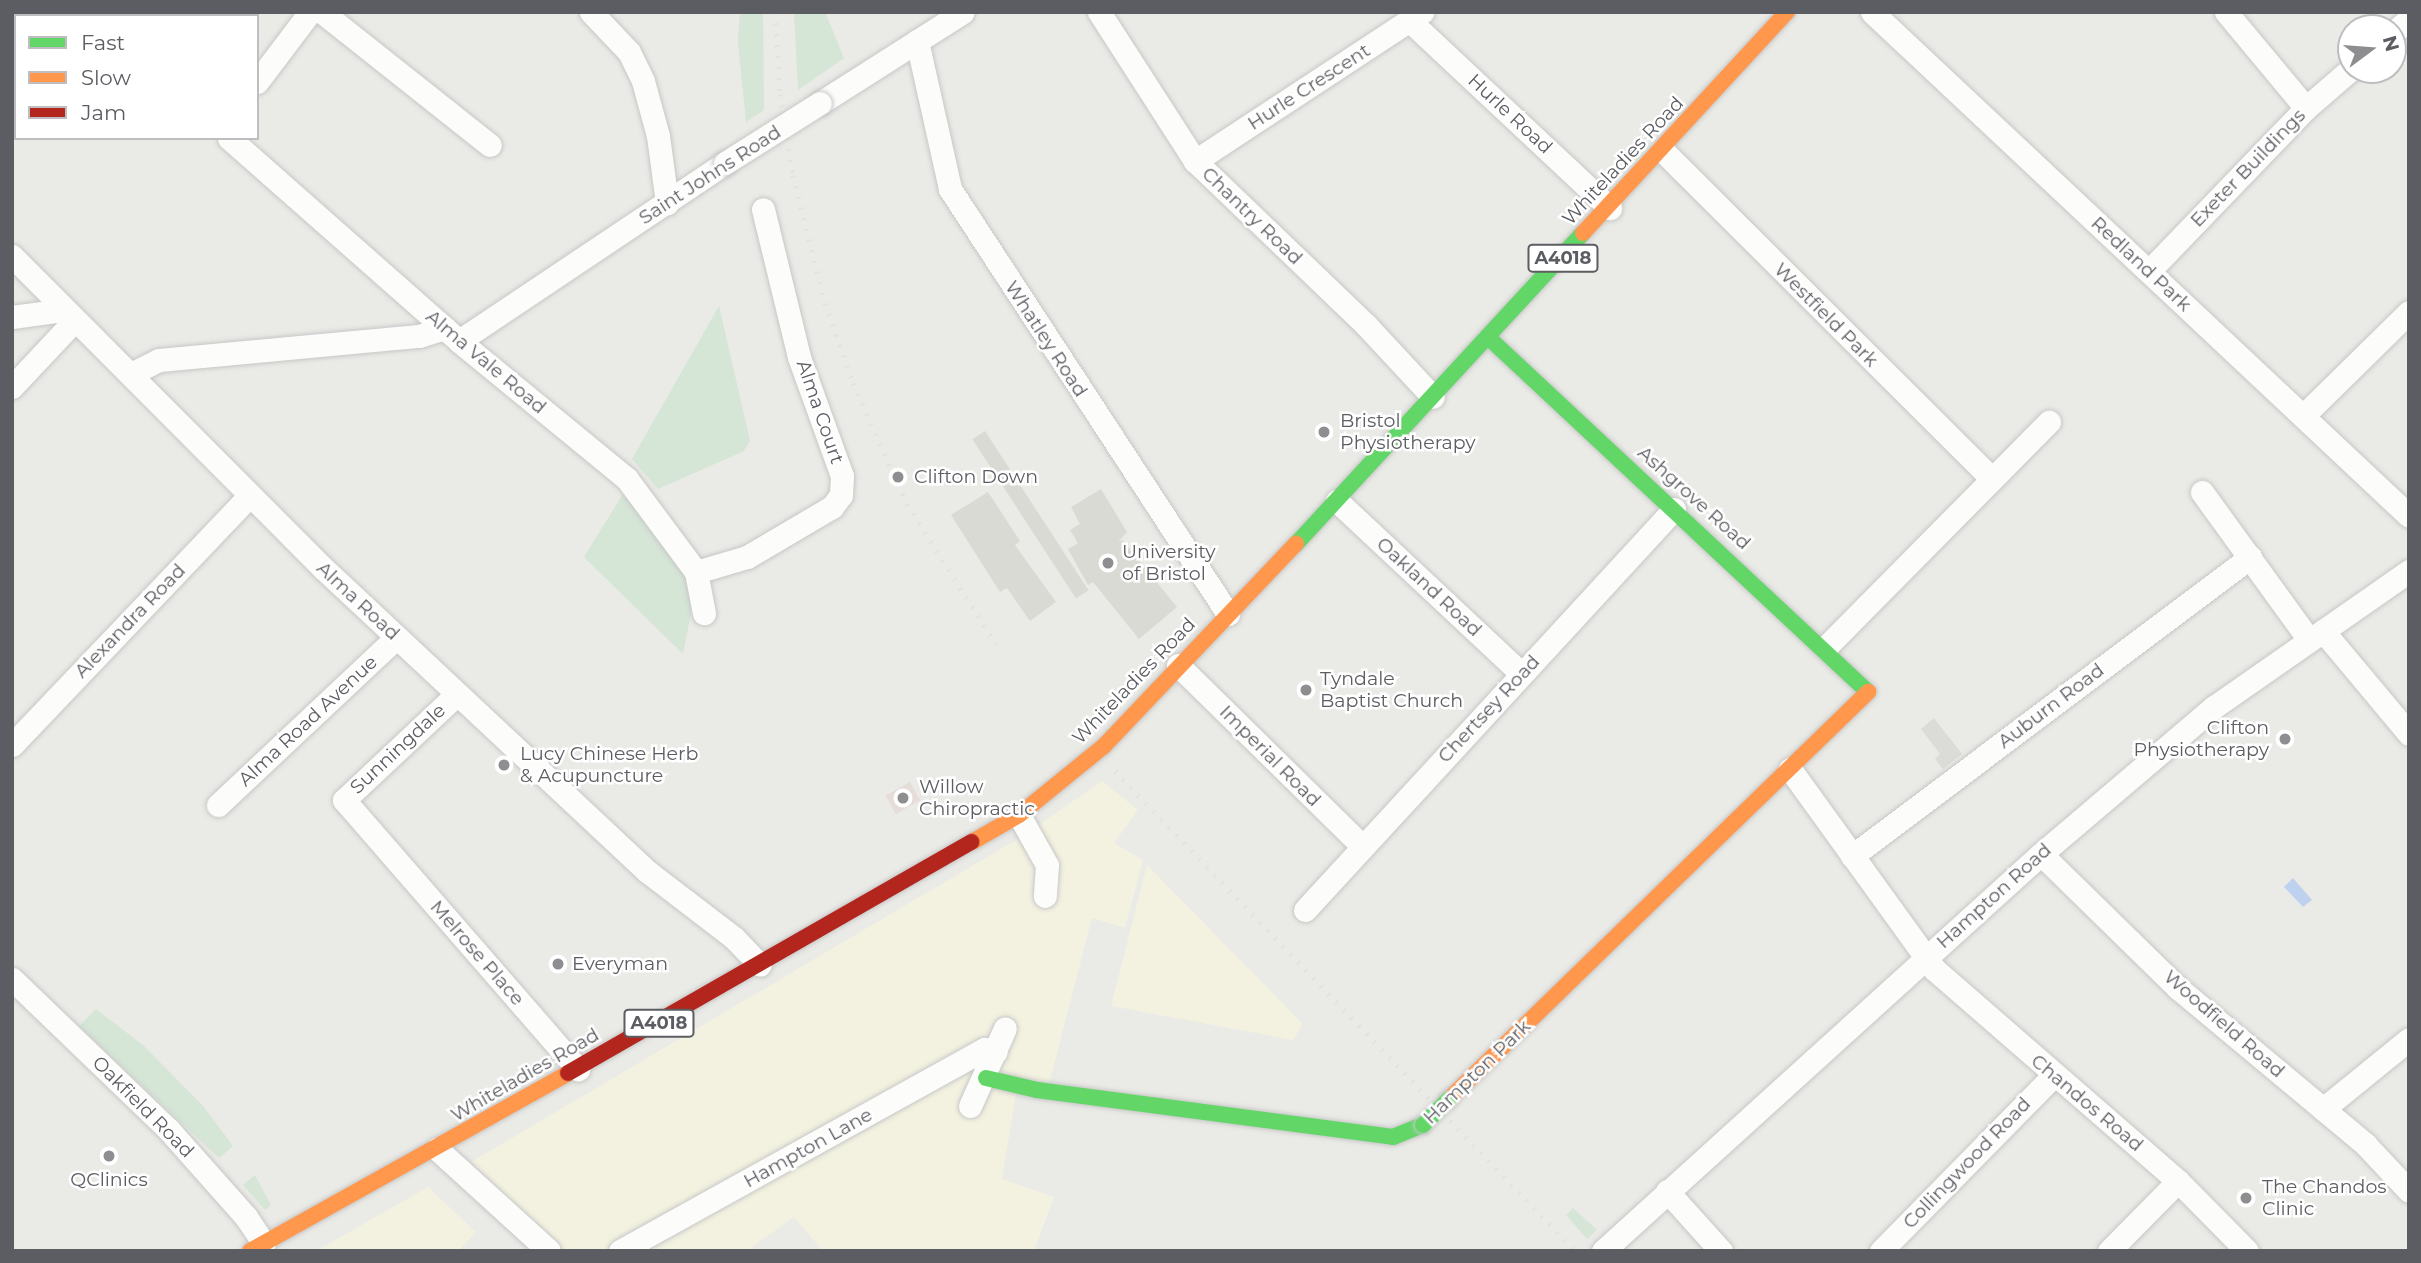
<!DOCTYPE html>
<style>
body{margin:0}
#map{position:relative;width:2421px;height:1263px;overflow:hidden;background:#eaeae6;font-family:Montserrat,sans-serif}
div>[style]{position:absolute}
.commercial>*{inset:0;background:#f3f2e0}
.industrial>*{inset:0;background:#dbdbd7}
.education>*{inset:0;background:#dadad4;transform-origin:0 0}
.medical>*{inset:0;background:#e6ddd9;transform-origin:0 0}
.green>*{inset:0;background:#d5e5d6}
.water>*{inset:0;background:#bed2f0}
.roads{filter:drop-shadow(0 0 2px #c7c7c8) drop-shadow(0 0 2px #c7c7c8)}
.street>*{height:23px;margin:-11.5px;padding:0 11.5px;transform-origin:11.5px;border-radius:11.5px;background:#fcfcfb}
.fast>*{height:16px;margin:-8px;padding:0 8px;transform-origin:8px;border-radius:8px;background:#63d668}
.slow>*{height:16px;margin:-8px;padding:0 8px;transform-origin:8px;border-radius:8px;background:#ff974d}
.jam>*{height:16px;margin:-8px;padding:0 8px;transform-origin:8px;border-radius:8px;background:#b3261e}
.rail>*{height:5px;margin-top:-2.5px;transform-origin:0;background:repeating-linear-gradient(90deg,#e2e2e2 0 2px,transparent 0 11px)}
.bridges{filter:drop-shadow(0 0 2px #c7c7c8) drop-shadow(0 0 2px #c7c7c8)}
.street-bridge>*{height:23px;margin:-11.5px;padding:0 11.5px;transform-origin:11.5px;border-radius:11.5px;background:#fcfcfb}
.fast-bridge>*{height:16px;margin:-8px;padding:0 8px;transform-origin:8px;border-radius:8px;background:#63d668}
.dots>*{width:19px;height:19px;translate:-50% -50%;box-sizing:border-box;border:4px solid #fff;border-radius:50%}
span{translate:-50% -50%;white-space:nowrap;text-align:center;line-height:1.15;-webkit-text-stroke:5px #fff;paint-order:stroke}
.shield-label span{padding:2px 5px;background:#fff;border:2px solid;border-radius:5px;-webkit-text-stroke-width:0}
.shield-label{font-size:18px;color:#5c5d62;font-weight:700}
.street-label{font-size:19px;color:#5c5d62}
.poi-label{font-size:19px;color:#5c5d62}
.left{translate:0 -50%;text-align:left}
.right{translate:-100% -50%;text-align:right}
.frame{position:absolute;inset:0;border:14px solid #5c5d62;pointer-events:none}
.legend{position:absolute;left:14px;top:14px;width:245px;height:126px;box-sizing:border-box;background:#fff;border:2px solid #bebec0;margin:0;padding:9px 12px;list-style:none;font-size:21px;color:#5c5d62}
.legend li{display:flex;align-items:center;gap:14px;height:35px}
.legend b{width:35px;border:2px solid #bebec0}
.north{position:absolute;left:2337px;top:14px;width:70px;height:70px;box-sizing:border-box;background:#fff;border:2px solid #bebec0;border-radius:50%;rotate:74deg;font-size:19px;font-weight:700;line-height:28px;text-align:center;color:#5c5d62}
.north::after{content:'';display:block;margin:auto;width:24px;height:32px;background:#8e8e90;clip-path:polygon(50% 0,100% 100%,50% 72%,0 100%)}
</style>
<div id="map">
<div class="commercial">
<i style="clip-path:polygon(1102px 781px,1138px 810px,1114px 843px,1143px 860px,1125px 928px,1092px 918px,1047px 1092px,1017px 1088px,1002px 1179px,1054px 1197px,1034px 1251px,823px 1251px,794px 1217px,747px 1251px,564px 1251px,471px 1162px,1021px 837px)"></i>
<i style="clip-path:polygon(1147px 865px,1303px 1024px,1293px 1040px,1111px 1006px)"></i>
<i style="clip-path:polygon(428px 1187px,476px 1232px,458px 1251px,316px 1251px)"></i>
</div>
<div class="industrial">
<i style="clip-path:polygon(1934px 718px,1962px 754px,1943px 769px,1935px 759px,1940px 754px,1921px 729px)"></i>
</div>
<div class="education">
<i style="left:985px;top:431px;width:190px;height:15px;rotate:57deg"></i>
<i style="clip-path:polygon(1101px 489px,1127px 532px,1118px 542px,1122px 540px,1177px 607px,1139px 639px,1093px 582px,1088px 585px,1068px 549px,1078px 543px,1070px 530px,1080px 524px,1071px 507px)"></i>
<i style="clip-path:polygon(988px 492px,1020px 541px,1015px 545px,1056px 602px,1030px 621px,1007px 588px,1000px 592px,951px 515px)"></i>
</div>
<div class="medical">
<i style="left:910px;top:782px;width:21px;height:28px;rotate:61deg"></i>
</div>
<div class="green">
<i style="clip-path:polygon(740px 12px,763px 12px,764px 110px,746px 122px,738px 42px)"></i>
<i style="clip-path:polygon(794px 12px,825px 12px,844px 58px,798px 90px)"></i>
<i style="clip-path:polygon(719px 306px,750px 441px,744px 451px,658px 489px,632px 459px)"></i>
<i style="clip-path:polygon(623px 494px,683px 570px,693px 602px,683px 654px,584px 557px)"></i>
<i style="clip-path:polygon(96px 1009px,144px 1046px,204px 1107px,233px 1146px,219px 1158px,79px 1026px)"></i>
<i style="clip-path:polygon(255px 1175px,271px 1205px,265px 1210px,243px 1185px)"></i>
<i style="clip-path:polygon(1573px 1208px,1597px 1230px,1587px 1239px,1566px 1215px)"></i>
</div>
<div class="water">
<i style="clip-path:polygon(2293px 878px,2312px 900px,2303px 907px,2284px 887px)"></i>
</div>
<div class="roads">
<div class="street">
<i style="left:85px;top:12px;width:6px;rotate:45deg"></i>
<i style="left:322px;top:12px;width:214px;rotate:38.4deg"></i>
<i style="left:591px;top:12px;width:55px;rotate:46.5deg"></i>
<i style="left:629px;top:52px;width:32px;rotate:64deg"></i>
<i style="left:643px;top:81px;width:57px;rotate:74.7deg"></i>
<i style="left:658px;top:136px;width:68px;rotate:82.3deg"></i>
<i style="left:1099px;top:12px;width:177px;rotate:57.2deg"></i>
<i style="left:1195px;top:161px;width:237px;rotate:43.8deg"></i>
<i style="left:1366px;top:325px;width:98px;rotate:47.1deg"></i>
<i style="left:1872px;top:12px;width:736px;rotate:43.18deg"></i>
<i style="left:2226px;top:12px;width:125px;rotate:50.2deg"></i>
<i style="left:1410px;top:21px;width:274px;rotate:43.1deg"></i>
<i style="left:2393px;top:33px;width:21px;rotate:-41deg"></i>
<i style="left:917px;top:41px;width:152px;rotate:77.4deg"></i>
<i style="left:950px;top:189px;width:508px;rotate:56.81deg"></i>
<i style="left:257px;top:82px;width:88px;rotate:-52.9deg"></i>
<i style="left:820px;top:103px;width:169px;rotate:-32.5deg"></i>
<i style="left:229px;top:138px;width:307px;rotate:41.4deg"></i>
<i style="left:459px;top:341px;width:217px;rotate:39.4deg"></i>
<i style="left:627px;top:479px;width:116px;rotate:53.4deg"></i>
<i style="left:696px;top:572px;width:42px;rotate:79deg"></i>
<i style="left:1663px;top:151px;width:462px;rotate:44.9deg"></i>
<i style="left:1195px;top:161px;width:272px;rotate:-33.3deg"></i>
<i style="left:12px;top:256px;width:441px;rotate:45.1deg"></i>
<i style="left:323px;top:568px;width:445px;rotate:43.1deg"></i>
<i style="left:648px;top:872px;width:108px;rotate:37.5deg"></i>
<i style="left:734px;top:938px;width:37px;rotate:46deg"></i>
<i style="left:2149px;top:271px;width:226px;rotate:-46.1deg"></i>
<i style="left:2306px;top:108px;width:60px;rotate:-40.9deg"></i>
<i style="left:12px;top:317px;width:51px;rotate:-7.8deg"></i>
<i style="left:459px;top:341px;width:320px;rotate:-33.8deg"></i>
<i style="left:131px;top:374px;width:31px;rotate:-27deg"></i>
<i style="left:159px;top:360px;width:261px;rotate:-5.3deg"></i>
<i style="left:419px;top:336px;width:27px;rotate:-17deg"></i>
<i style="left:12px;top:387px;width:91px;rotate:-46.8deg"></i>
<i style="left:2303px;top:416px;width:148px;rotate:-44.5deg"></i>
<i style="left:2202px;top:492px;width:183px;rotate:54.1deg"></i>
<i style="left:1337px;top:501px;width:252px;rotate:43.1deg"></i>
<i style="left:696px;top:572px;width:53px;rotate:-16.4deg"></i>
<i style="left:747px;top:557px;width:99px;rotate:-30.5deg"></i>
<i style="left:832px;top:507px;width:15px;rotate:-53deg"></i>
<i style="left:841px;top:495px;width:19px;rotate:-87deg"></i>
<i style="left:842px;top:476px;width:127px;rotate:-109.9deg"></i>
<i style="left:799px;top:357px;width:152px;rotate:-103.7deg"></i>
<i style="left:2323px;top:631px;width:134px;rotate:50.1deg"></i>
<i style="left:1826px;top:647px;width:317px;rotate:-45.3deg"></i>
<i style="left:1178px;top:665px;width:258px;rotate:44.5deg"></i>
<i style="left:457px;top:694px;width:155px;rotate:136.8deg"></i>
<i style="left:344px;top:800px;width:357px;rotate:49deg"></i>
<i style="left:12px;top:745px;width:342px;rotate:-46.4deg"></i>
<i style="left:1790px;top:769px;width:246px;rotate:54.2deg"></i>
<i style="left:1934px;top:969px;width:323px;rotate:41deg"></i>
<i style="left:2178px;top:1181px;width:98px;rotate:45.4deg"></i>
<i style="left:218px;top:805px;width:245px;rotate:-43.2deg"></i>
<i style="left:1019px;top:815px;width:57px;rotate:60.8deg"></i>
<i style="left:1047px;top:865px;width:31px;rotate:94deg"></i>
<i style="left:2041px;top:854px;width:192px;rotate:44.4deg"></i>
<i style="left:2178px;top:988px;width:244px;rotate:39.8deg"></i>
<i style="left:2365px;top:1144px;width:64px;rotate:46.9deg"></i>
<i style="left:1852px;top:856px;width:498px;rotate:-36.9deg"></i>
<i style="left:1305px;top:910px;width:545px;rotate:-47.38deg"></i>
<i style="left:12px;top:979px;width:216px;rotate:43.9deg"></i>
<i style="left:168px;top:1129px;width:118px;rotate:48.4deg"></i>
<i style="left:246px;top:1217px;width:32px;rotate:56deg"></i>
<i style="left:970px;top:1106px;width:85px;rotate:-65.8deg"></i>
<i style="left:2323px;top:1109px;width:111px;rotate:-39.1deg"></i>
<i style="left:437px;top:1149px;width:151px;rotate:42.3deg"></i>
<i style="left:1667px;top:1191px;width:81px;rotate:48deg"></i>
<i style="left:620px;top:1251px;width:417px;rotate:-29deg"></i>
<i style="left:985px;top:1049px;width:11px;rotate:15deg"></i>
<i style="left:1603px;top:1251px;width:591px;rotate:-42.19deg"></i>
<i style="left:2041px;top:854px;width:227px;rotate:-40.4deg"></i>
<i style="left:2214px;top:707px;width:238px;rotate:-34.9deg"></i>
<i style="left:1881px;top:1251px;width:247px;rotate:-45.5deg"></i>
<i style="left:2109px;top:1251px;width:98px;rotate:-45.4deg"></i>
</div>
<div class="fast">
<i style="left:1490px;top:339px;width:517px;rotate:43.04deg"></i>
<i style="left:1296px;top:544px;width:423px;rotate:-47.3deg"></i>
<i style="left:986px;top:1078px;width:52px;rotate:13.2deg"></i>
<i style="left:1037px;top:1090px;width:359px;rotate:7.5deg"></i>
<i style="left:1393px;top:1137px;width:32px;rotate:-22deg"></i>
</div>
<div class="slow">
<i style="left:1583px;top:233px;width:301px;rotate:-47.3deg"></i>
<i style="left:972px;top:842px;width:54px;rotate:-29.9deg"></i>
<i style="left:1019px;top:815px;width:109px;rotate:-39.1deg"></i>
<i style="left:1104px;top:746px;width:279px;rotate:-46.5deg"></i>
<i style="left:1448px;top:1100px;width:586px;rotate:-44.17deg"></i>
<i style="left:250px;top:1251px;width:364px;rotate:-29.2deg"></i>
</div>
<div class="jam">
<i style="left:568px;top:1073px;width:465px;rotate:-29.8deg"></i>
</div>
</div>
<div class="rail">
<i style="left:775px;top:12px;width:82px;rotate:86.5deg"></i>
<i style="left:780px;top:94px;width:82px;rotate:80.9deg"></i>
<i style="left:793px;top:175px;width:132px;rotate:76deg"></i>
<i style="left:825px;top:303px;width:85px;rotate:70.7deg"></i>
<i style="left:853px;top:383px;width:133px;rotate:65.9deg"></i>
<i style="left:907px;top:504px;width:166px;rotate:57.6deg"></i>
<i style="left:1115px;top:771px;width:665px;rotate:46.22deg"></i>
</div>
<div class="bridges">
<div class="street-bridge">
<i style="left:725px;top:163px;width:112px;rotate:-32.3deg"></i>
</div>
<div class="fast-bridge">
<i style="left:1423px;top:1125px;width:35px;rotate:-45deg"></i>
</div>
</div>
<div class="dots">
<i style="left:1324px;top:432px;background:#8e8e90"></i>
<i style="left:898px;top:477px;background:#8e8e90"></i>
<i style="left:1108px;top:563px;background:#8e8e90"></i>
<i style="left:1306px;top:690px;background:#8e8e90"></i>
<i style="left:2285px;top:739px;background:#8e8e90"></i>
<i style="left:504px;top:765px;background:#8e8e90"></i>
<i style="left:903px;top:798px;background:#8e8e90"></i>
<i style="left:558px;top:964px;background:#8e8e90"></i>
<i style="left:109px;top:1156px;background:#8e8e90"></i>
<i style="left:2246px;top:1198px;background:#8e8e90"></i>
</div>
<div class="shield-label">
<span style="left:1563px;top:258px">A4018</span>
<span style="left:659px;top:1023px">A4018</span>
</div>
<div class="street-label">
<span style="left:1309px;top:87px;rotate:-33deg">Hurle Crescent</span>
<span style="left:1510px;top:114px;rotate:43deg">Hurle Road</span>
<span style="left:1623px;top:161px;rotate:-47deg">Whiteladies Road</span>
<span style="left:2248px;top:168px;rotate:-46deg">Exeter Buildings</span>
<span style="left:710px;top:175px;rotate:-33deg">Saint Johns Road</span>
<span style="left:1252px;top:216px;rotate:44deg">Chantry Road</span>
<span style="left:2141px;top:264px;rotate:43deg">Redland Park</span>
<span style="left:1826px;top:315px;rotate:45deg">Westfield Park</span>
<span style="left:1046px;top:339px;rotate:57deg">Whatley Road</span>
<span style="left:486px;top:362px;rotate:40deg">Alma Vale Road</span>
<span style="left:820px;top:412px;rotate:71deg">Alma Court</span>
<span style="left:1694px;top:498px;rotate:42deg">Ashgrove Road</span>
<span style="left:1429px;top:587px;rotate:43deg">Oakland Road</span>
<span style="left:358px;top:601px;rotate:43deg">Alma Road</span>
<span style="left:130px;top:621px;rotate:-46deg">Alexandra Road</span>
<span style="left:1134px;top:681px;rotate:-46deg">Whiteladies Road</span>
<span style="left:2051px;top:706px;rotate:-37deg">Auburn Road</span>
<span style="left:1489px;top:709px;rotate:-47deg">Chertsey Road</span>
<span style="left:308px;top:721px;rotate:-43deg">Alma Road Avenue</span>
<span style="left:398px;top:749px;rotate:-43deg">Sunningdale</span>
<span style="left:1270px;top:756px;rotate:45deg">Imperial Road</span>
<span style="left:1994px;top:896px;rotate:-42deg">Hampton Road</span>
<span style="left:477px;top:953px;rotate:49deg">Melrose Place</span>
<span style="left:2224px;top:1024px;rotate:41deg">Woodfield Road</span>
<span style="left:1477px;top:1072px;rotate:-44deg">Hampton Park</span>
<span style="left:525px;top:1075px;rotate:-30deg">Whiteladies Road</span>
<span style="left:2087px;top:1103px;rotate:40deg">Chandos Road</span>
<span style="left:143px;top:1107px;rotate:45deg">Oakfield Road</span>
<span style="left:808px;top:1148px;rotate:-29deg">Hampton Lane</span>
<span style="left:1967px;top:1163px;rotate:-46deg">Collingwood Road</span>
</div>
<div class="poi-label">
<span class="left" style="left:1340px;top:432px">Bristol<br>Physiotherapy</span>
<span class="left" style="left:914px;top:477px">Clifton Down</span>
<span class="left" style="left:1122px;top:563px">University<br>of Bristol</span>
<span class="left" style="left:1320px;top:690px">Tyndale<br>Baptist Church</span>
<span class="right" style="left:2269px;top:739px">Clifton<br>Physiotherapy</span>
<span class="left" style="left:520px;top:765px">Lucy Chinese Herb<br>&amp; Acupuncture</span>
<span class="left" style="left:919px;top:798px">Willow<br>Chiropractic</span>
<span class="left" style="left:572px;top:964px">Everyman</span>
<span style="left:109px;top:1180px">QClinics</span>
<span class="left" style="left:2262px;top:1198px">The Chandos<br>Clinic</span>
</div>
<div class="frame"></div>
<ul class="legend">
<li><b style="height:9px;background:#63d668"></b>Fast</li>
<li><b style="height:9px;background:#ff974d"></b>Slow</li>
<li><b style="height:9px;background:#b3261e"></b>Jam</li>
</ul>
<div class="north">N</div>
</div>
